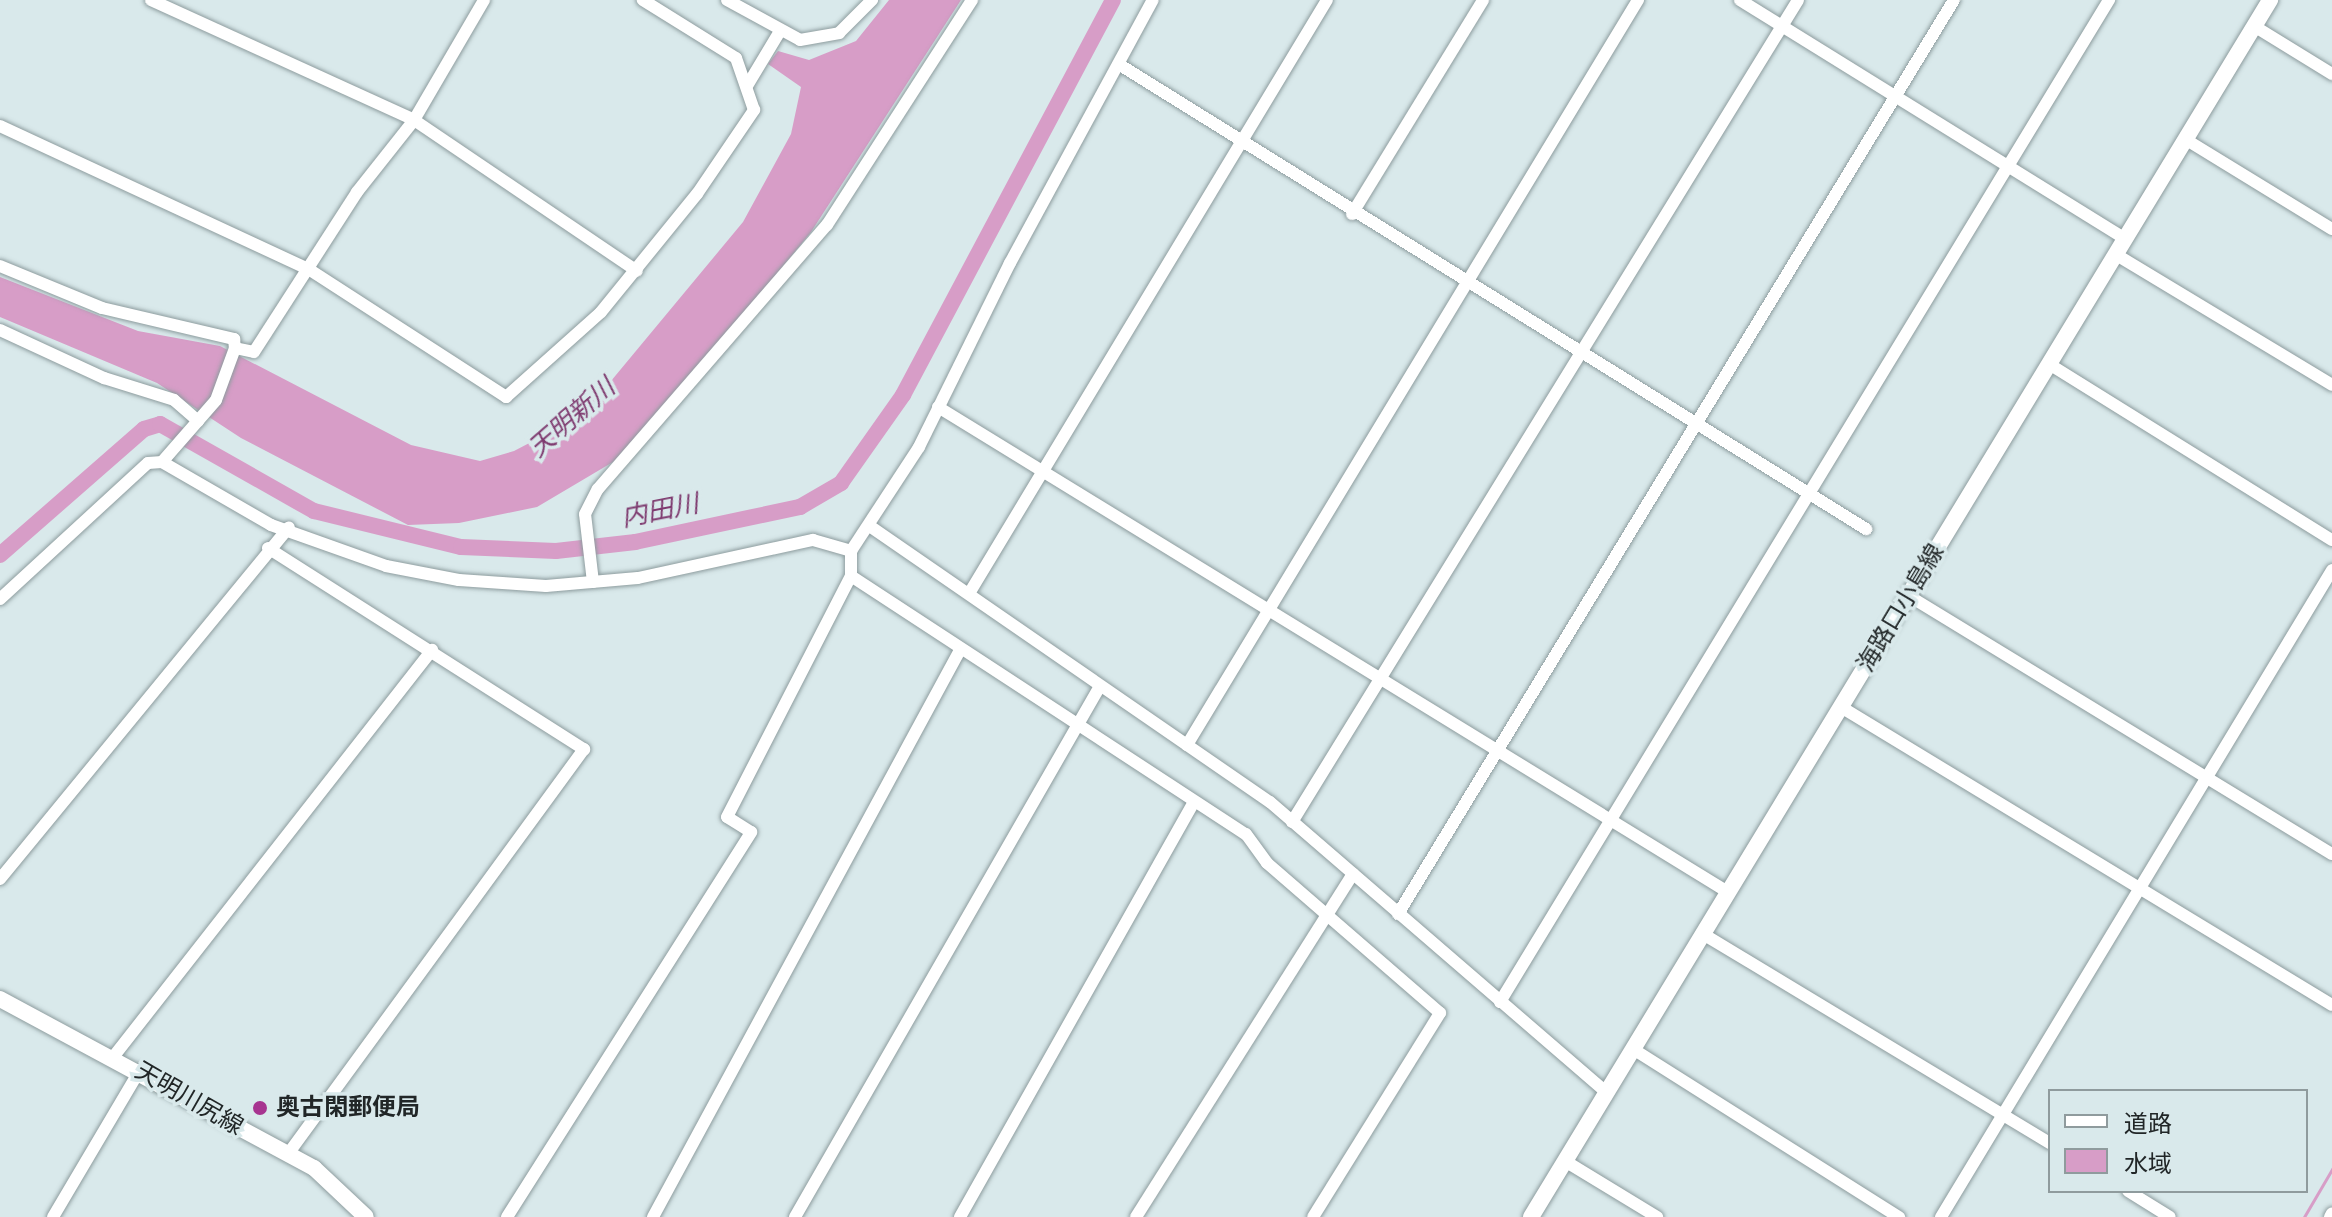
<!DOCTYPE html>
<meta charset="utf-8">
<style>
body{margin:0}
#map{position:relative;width:2332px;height:1217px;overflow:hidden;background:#d9e9eb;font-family:"Roboto Condensed","Noto Sans JP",sans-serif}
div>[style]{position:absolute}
.water>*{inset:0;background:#d79dc7}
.stream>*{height:3px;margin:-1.5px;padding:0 1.5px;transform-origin:1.5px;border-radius:1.5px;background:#d79dc7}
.river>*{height:16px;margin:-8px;padding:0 8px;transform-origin:8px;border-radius:8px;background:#d79dc7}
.roads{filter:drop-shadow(0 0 2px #8d9c9e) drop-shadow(0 0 2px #8d9c9e)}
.minor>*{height:12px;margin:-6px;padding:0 6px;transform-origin:6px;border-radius:6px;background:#fff}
.major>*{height:16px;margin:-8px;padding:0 8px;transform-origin:8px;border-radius:8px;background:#fff}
.dots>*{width:22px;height:22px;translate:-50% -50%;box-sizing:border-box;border:4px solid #d9e9eb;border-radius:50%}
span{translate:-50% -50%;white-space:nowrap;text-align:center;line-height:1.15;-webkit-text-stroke:7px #d9e9eb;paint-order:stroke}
.street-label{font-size:24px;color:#212627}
.poi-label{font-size:24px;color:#212627;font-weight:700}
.left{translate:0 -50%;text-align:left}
.water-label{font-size:26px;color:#7e3a6f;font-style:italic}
.legend{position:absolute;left:2048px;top:1089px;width:260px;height:104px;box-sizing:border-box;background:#d9e9eb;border:2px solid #8f9b9d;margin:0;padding:10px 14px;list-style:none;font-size:24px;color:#212627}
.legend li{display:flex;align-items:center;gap:16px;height:40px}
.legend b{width:40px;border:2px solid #8f9b9d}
</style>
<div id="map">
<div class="water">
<i style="clip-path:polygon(889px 0,961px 0,811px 232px,697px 371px,613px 462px,537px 507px,459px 523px,408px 525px,241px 438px,157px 383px,0 317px,0 277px,138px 331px,220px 346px,411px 445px,480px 461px,514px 451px,562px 426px,611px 381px,743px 222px,791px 134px,801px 87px,768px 64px,778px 51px,809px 60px,856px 41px)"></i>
</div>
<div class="stream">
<i style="left:2304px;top:1217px;width:56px;rotate:-59.7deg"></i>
</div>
<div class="river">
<i style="left:0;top:555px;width:191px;rotate:-41.2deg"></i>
<i style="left:144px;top:429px;width:17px;rotate:-17deg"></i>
<i style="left:160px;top:424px;width:177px;rotate:29.5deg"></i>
<i style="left:314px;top:511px;width:151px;rotate:13.8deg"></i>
<i style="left:461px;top:547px;width:95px;rotate:2.4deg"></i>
<i style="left:556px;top:551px;width:80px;rotate:-6.5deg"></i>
<i style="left:635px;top:542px;width:169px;rotate:-12deg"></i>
<i style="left:800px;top:507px;width:48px;rotate:-30.3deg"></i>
<i style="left:841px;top:483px;width:108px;rotate:-54.8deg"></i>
<i style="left:903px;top:395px;width:447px;rotate:-62deg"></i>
</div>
<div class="roads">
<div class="minor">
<i style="left:151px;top:0;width:289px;rotate:24.5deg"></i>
<i style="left:414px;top:120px;width:269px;rotate:34.1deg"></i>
<i style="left:727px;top:0;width:83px;rotate:28.7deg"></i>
<i style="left:800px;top:40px;width:40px;rotate:-10deg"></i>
<i style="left:839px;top:33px;width:47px;rotate:-45deg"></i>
<i style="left:1740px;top:0;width:452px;rotate:31.8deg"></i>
<i style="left:2254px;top:26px;width:92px;rotate:31.6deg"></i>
<i style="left:1120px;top:65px;width:879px;rotate:31.88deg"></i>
<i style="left:747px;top:86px;width:64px;rotate:-59deg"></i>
<i style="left:0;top:126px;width:342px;rotate:24.9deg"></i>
<i style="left:310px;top:270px;width:234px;rotate:32.9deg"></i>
<i style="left:506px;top:397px;width:127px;rotate:-41.8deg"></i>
<i style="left:601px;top:312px;width:152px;rotate:-50.9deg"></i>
<i style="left:697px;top:194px;width:102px;rotate:-55.8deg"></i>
<i style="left:754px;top:110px;width:55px;rotate:-109.1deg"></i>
<i style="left:736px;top:58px;width:110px;rotate:-148.1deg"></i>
<i style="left:2185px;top:139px;width:172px;rotate:31.5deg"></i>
<i style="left:1352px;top:214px;width:251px;rotate:-58.5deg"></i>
<i style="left:2115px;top:254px;width:253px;rotate:31.1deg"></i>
<i style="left:0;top:266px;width:110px;rotate:22.4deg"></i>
<i style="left:102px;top:308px;width:136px;rotate:13.2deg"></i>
<i style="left:234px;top:339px;width:9px;rotate:84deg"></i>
<i style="left:0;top:330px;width:115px;rotate:24.8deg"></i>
<i style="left:104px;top:378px;width:73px;rotate:17.4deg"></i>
<i style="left:174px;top:400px;width:32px;rotate:41deg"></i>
<i style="left:235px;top:348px;width:19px;rotate:12deg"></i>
<i style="left:254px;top:352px;width:190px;rotate:-57.2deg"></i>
<i style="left:357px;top:192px;width:92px;rotate:-51.6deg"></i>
<i style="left:414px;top:120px;width:139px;rotate:-59.7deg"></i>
<i style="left:2049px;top:364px;width:333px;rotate:31.9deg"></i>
<i style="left:938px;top:407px;width:927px;rotate:31.55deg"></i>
<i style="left:162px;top:462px;width:82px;rotate:-48.9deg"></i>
<i style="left:216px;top:400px;width:55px;rotate:-69.9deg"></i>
<i style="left:871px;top:527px;width:485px;rotate:34.6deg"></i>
<i style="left:1270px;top:802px;width:445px;rotate:40.8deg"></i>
<i style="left:268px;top:548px;width:375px;rotate:32.5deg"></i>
<i style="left:584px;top:749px;width:502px;rotate:126.16deg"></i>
<i style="left:851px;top:576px;width:472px;rotate:33.2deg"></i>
<i style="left:1246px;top:834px;width:36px;rotate:54deg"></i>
<i style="left:1267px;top:863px;width:229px;rotate:40.9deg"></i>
<i style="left:1440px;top:1013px;width:240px;rotate:121.9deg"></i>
<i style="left:593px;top:582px;width:68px;rotate:-96.7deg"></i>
<i style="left:585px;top:514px;width:28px;rotate:-63deg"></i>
<i style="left:598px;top:489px;width:349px;rotate:-49.1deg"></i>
<i style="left:827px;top:225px;width:268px;rotate:-57.2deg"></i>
<i style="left:970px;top:592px;width:691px;rotate:-58.91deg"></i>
<i style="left:1909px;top:596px;width:495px;rotate:31.4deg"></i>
<i style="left:0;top:599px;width:201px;rotate:-42.6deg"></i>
<i style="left:148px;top:463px;width:14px;rotate:-4deg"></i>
<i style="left:162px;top:462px;width:126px;rotate:30deg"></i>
<i style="left:271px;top:525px;width:122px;rotate:19.6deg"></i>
<i style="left:386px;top:566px;width:74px;rotate:10.9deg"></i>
<i style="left:459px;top:580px;width:87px;rotate:3.9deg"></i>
<i style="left:546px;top:586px;width:92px;rotate:-5deg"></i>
<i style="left:638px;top:578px;width:179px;rotate:-12.3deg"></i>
<i style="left:813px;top:540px;width:40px;rotate:16deg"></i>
<i style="left:1841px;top:707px;width:574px;rotate:31.25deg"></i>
<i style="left:1187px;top:745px;width:871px;rotate:-58.81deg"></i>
<i style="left:1292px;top:822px;width:965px;rotate:-58.38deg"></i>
<i style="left:0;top:879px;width:455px;rotate:-50.6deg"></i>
<i style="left:1398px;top:914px;width:1070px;rotate:-58.69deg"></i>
<i style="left:1703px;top:934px;width:405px;rotate:31.1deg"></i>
<i style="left:1500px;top:1002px;width:1173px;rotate:-58.71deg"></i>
<i style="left:1633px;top:1049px;width:315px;rotate:32.3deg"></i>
<i style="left:114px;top:1056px;width:516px;rotate:-51.93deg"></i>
<i style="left:1565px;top:1161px;width:108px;rotate:31.3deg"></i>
<i style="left:2128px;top:1191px;width:49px;rotate:31.8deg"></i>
<i style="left:53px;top:1217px;width:171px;rotate:-59.4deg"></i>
<i style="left:507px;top:1217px;width:456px;rotate:-57.6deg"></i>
<i style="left:751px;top:832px;width:28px;rotate:-148deg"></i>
<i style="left:727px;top:817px;width:271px;rotate:-62.8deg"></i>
<i style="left:851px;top:576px;width:25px;rotate:-90deg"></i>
<i style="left:851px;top:551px;width:124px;rotate:-56.8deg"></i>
<i style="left:919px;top:447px;width:205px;rotate:-63.7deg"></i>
<i style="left:1010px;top:263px;width:299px;rotate:-61.5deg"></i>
<i style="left:653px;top:1217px;width:645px;rotate:-61.57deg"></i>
<i style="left:795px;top:1217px;width:610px;rotate:-60.12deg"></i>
<i style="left:960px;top:1217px;width:477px;rotate:-60.6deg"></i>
<i style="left:1136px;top:1217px;width:406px;rotate:-57.7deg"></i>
<i style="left:1941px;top:1217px;width:756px;rotate:-58.85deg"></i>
<i style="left:2330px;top:1217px;width:4px;rotate:-63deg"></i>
</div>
<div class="major">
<i style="left:0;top:999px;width:357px;rotate:28.3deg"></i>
<i style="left:314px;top:1168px;width:71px;rotate:43.3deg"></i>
<i style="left:1531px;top:1217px;width:1424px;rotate:-58.73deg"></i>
</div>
</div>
<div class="dots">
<i style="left:260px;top:1108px;background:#a73490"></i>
</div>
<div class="street-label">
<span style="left:1901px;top:608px;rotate:-59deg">海路口小島線</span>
<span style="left:189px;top:1099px;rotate:30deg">天明川尻線</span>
</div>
<div class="poi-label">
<span class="left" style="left:276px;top:1108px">奥古閑郵便局</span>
</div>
<div class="water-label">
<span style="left:572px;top:418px;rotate:-41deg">天明新川</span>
<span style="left:660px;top:511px;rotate:-11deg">内田川</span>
</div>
<ul class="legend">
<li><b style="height:10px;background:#fff"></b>道路</li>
<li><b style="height:22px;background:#d79dc7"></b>水域</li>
</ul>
</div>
